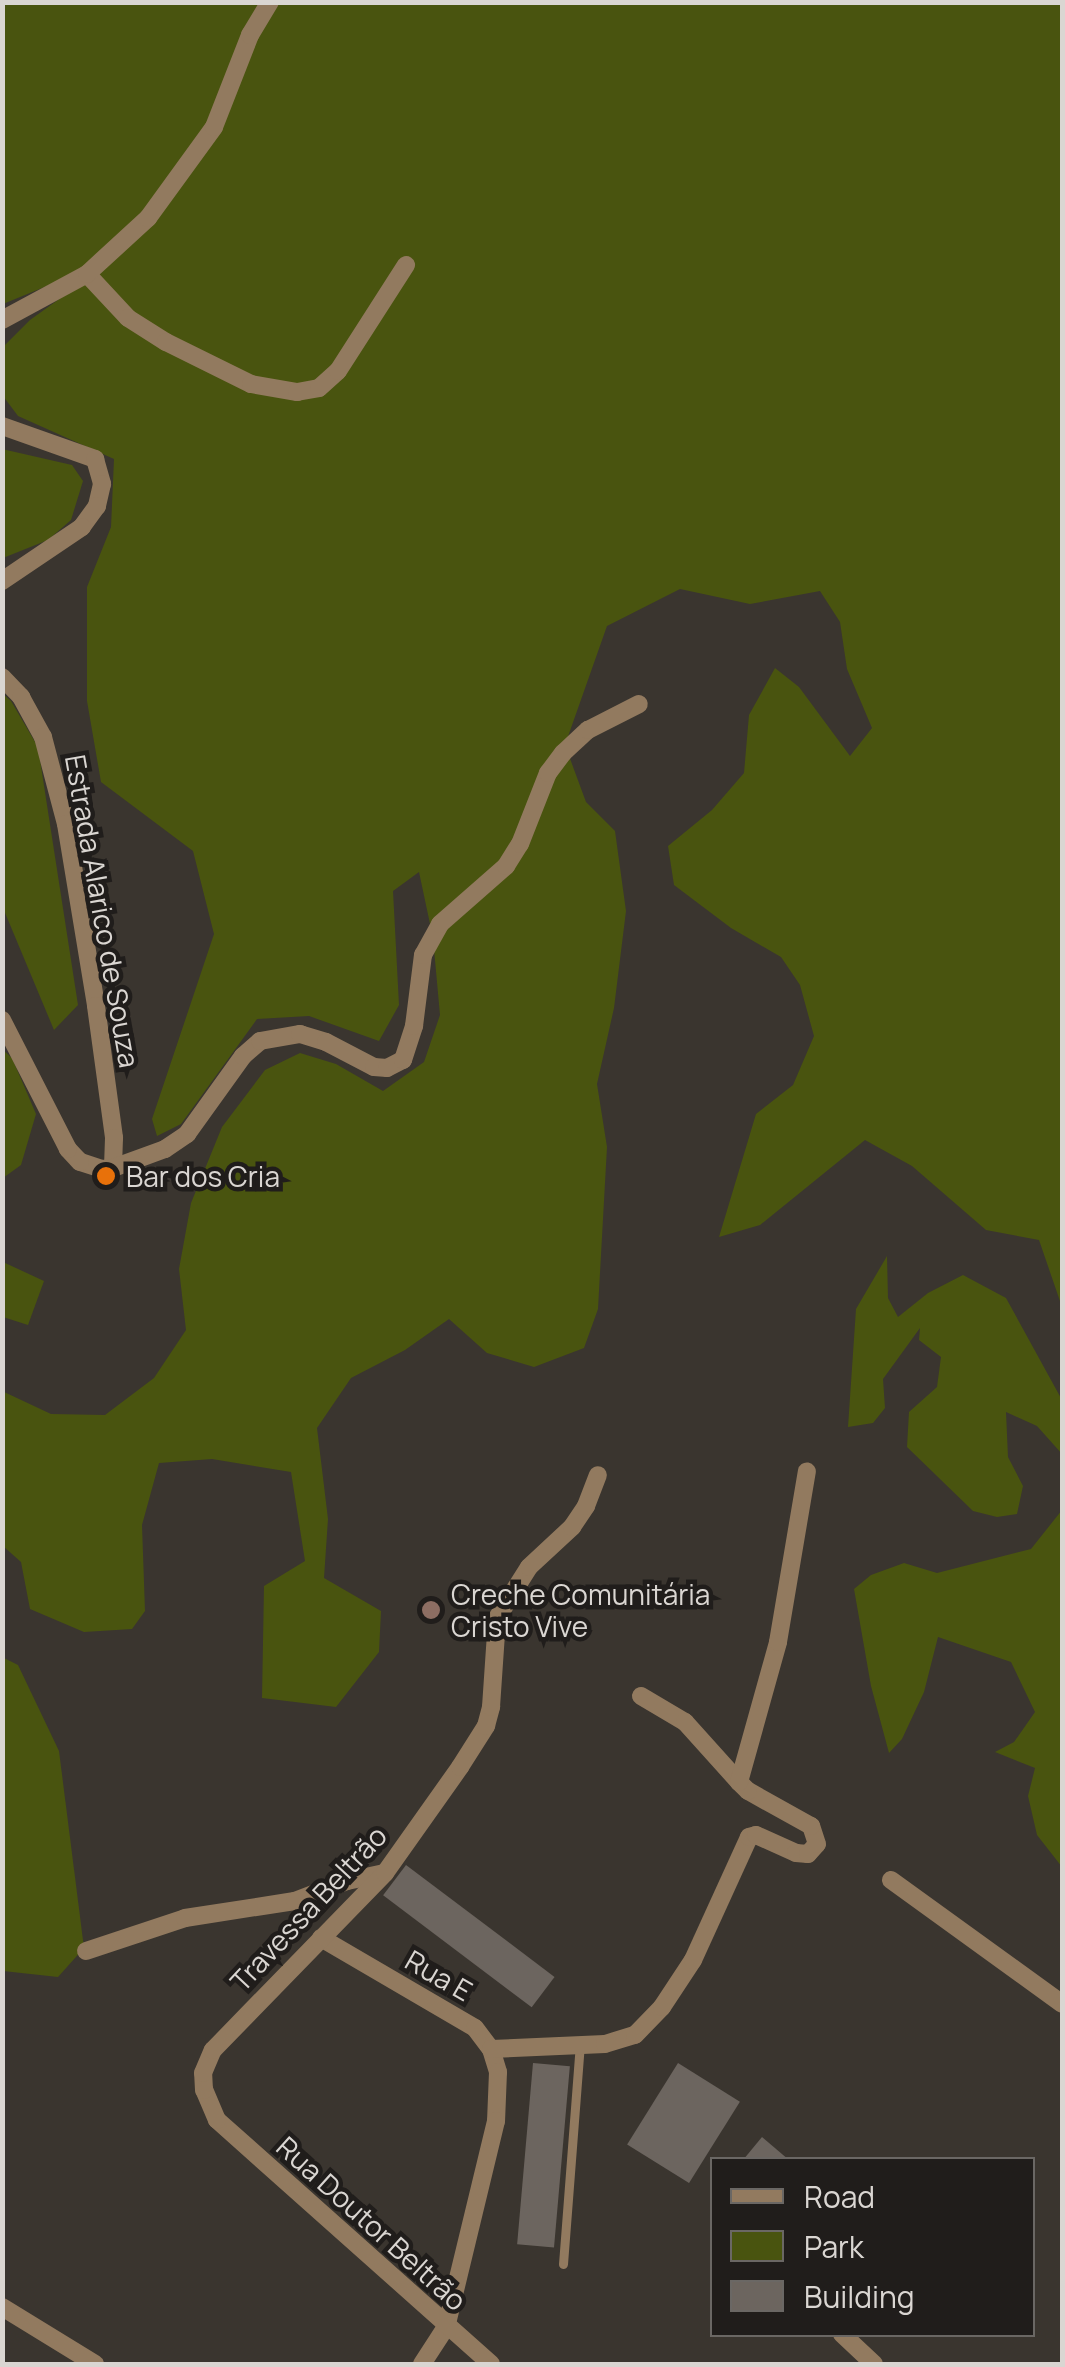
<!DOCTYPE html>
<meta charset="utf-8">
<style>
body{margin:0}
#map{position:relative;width:1065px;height:2367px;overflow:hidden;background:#3a352f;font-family:Manrope,sans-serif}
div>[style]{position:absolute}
.green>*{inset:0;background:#49540f}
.building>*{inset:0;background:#6c655f;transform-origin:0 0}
.service>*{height:9px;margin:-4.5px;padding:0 4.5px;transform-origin:4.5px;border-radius:4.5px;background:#927a5f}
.minor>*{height:18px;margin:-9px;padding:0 9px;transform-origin:9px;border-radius:9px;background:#927a5f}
.dots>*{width:28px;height:28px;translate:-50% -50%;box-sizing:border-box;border:5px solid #201d1b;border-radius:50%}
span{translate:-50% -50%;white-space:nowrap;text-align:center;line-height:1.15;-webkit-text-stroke:9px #201d1b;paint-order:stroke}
.street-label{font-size:28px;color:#dad6d2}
.poi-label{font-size:28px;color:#dad6d2}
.left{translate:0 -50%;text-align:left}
.frame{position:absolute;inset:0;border:5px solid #dad6d2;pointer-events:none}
.legend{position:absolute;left:710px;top:2157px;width:325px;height:180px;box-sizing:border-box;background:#201d1b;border:2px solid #6a6764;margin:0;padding:12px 18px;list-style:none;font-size:30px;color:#dad6d2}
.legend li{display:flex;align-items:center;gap:20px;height:50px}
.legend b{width:50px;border:2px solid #6a6764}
</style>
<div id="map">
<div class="green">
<i style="clip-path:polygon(3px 3px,265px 3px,211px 125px,145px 215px,86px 270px,3px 304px)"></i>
<i style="clip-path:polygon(277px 3px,1062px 3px,1062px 1307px,1039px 1240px,986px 1230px,912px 1166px,865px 1140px,760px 1225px,719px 1237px,756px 1114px,793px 1085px,814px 1036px,800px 985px,781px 957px,731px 928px,674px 885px,668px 846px,712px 810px,744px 773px,749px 715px,775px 668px,799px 687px,850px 756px,872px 728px,847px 669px,840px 622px,820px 591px,750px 604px,680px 589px,607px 626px,565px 745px,586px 802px,615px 831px,626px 911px,614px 1008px,597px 1084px,607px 1147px,598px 1309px,584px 1348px,534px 1367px,487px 1353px,449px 1319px,405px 1350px,351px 1378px,317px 1428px,328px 1519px,324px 1578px,381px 1611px,379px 1652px,336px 1707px,262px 1698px,264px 1586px,305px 1561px,291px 1472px,212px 1459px,159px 1463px,142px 1525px,145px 1611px,132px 1629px,84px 1632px,30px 1609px,21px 1562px,3px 1546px,2px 1391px,51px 1414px,105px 1415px,154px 1378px,186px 1330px,179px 1269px,191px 1203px,222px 1127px,265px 1070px,300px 1053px,336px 1064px,383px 1091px,424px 1062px,440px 1015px,433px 938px,419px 872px,393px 891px,399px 1005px,379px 1041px,309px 1016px,257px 1019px,181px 1124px,157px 1136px,152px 1119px,214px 934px,193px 851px,101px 782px,87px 701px,87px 587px,111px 527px,114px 459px,18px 416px,3px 396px,3px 347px,30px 320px,90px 277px,217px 132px,261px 23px)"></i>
<i style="clip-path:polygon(2px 449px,72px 465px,83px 481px,71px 520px,48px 540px,3px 558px)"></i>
<i style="clip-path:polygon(3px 694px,11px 701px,38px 747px,78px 1005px,54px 1030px,3px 908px)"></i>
<i style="clip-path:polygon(2px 1049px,12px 1058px,36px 1114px,21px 1165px,3px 1178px)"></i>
<i style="clip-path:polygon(887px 1256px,888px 1298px,898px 1317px,928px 1293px,963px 1275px,1006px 1298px,1062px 1400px,1062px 1454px,1037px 1426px,1006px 1412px,1008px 1457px,1023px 1486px,1017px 1514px,997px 1517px,973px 1511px,907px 1447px,909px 1412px,937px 1387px,941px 1357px,919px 1340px,920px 1328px,883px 1379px,885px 1408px,873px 1423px,848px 1427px,856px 1309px)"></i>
<i style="clip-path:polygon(3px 1262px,44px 1281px,28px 1325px,3px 1317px)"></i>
<i style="clip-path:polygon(1062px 1510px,1062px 1867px,1037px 1835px,1028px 1796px,1035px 1768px,995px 1752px,1014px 1742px,1035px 1712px,1011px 1662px,938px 1637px,924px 1692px,902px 1739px,889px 1753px,871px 1686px,854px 1589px,871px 1575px,904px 1563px,937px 1573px,1031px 1549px)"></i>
<i style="clip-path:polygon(2px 1657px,18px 1665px,59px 1751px,84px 1948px,58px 1977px,3px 1971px)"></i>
</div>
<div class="building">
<i style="left:406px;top:1865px;width:186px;height:38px;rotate:37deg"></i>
<i style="left:533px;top:2063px;width:37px;height:182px;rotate:5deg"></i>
<i style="left:678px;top:2063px;width:73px;height:96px;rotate:32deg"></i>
<i style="clip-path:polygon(762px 2137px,789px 2160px,743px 2160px)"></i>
</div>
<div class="service">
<i style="left:563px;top:2264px;width:220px;rotate:-85.6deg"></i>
</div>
<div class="minor">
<i style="left:87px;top:274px;width:60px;rotate:47deg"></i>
<i style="left:128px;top:318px;width:45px;rotate:32.3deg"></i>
<i style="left:166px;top:342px;width:95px;rotate:26.3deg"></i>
<i style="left:251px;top:384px;width:47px;rotate:9.9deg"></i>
<i style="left:297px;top:392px;width:22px;rotate:-10deg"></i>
<i style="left:319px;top:388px;width:25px;rotate:-42deg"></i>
<i style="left:338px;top:371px;width:126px;rotate:-57.3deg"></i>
<i style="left:2px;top:320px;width:97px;rotate:-28.4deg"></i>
<i style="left:87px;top:274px;width:83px;rotate:-42.6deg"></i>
<i style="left:148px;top:218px;width:112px;rotate:-54deg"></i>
<i style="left:214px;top:127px;width:99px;rotate:-68.6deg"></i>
<i style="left:250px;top:35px;width:39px;rotate:-59deg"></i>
<i style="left:2px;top:426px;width:99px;rotate:19.5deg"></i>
<i style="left:95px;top:459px;width:26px;rotate:74deg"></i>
<i style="left:102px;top:484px;width:23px;rotate:103deg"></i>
<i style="left:97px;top:506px;width:26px;rotate:126deg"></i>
<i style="left:82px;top:527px;width:97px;rotate:146deg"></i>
<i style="left:2px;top:677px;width:28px;rotate:46deg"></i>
<i style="left:21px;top:697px;width:46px;rotate:61.2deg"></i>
<i style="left:43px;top:737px;width:90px;rotate:75.2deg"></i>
<i style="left:66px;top:824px;width:184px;rotate:80.6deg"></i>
<i style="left:96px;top:1006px;width:133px;rotate:82.2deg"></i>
<i style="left:114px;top:1138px;width:30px;rotate:92deg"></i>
<i style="left:113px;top:1168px;width:11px;rotate:175deg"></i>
<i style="left:102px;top:1169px;width:23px;rotate:-162deg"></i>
<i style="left:80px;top:1162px;width:18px;rotate:-133deg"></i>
<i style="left:68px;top:1149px;width:145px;rotate:-117.1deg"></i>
<i style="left:113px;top:1168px;width:55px;rotate:-20.1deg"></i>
<i style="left:165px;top:1149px;width:27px;rotate:-34deg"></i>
<i style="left:187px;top:1134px;width:96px;rotate:-54.3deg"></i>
<i style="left:243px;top:1056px;width:23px;rotate:-41deg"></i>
<i style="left:260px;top:1041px;width:41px;rotate:-9.9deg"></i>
<i style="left:300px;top:1034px;width:27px;rotate:17deg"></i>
<i style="left:326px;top:1042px;width:54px;rotate:27.5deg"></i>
<i style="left:374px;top:1067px;width:13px;rotate:4deg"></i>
<i style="left:387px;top:1068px;width:18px;rotate:-27deg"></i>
<i style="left:403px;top:1060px;width:36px;rotate:-72deg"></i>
<i style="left:414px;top:1026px;width:72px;rotate:-82.8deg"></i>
<i style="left:423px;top:955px;width:35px;rotate:-61deg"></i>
<i style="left:440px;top:924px;width:88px;rotate:-41.3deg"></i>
<i style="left:506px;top:866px;width:26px;rotate:-58deg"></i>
<i style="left:520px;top:844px;width:76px;rotate:-68.5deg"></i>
<i style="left:548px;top:773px;width:25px;rotate:-53deg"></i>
<i style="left:563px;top:753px;width:34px;rotate:-43deg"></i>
<i style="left:588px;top:730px;width:57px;rotate:-27deg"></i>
<i style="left:641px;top:1696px;width:51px;rotate:30.6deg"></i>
<i style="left:685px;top:1722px;width:81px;rotate:48deg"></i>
<i style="left:891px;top:1880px;width:211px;rotate:35.9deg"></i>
<i style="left:321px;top:1938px;width:178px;rotate:30.3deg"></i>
<i style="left:475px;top:2028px;width:26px;rotate:53deg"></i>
<i style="left:491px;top:2049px;width:24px;rotate:73deg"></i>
<i style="left:498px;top:2072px;width:49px;rotate:92.3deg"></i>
<i style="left:496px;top:2121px;width:212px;rotate:103.6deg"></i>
<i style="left:446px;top:2327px;width:44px;rotate:123deg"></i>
<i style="left:86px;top:1951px;width:104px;rotate:-18.4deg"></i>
<i style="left:185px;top:1918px;width:111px;rotate:-8.8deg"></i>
<i style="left:295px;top:1901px;width:56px;rotate:-21deg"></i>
<i style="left:347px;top:1881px;width:38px;rotate:-12deg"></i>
<i style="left:491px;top:2049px;width:114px;rotate:-2.5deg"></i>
<i style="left:605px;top:2044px;width:31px;rotate:-17deg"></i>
<i style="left:635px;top:2035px;width:39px;rotate:-46deg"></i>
<i style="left:662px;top:2007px;width:56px;rotate:-56.6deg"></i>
<i style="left:693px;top:1960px;width:135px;rotate:-65.5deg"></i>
<i style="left:749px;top:1837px;width:7px;rotate:-16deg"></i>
<i style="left:756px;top:1835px;width:44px;rotate:24.2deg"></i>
<i style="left:796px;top:1853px;width:12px;rotate:5deg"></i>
<i style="left:808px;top:1854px;width:13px;rotate:-48deg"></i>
<i style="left:817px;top:1844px;width:19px;rotate:-108deg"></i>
<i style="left:811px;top:1826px;width:72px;rotate:-150.9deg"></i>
<i style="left:748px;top:1791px;width:13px;rotate:-135deg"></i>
<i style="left:739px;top:1782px;width:145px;rotate:-74.4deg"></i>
<i style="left:778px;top:1642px;width:173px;rotate:-80.4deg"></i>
<i style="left:2px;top:2307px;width:109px;rotate:31.5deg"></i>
<i style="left:842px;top:2334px;width:44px;rotate:43.2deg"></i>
<i style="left:491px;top:2364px;width:367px;rotate:-138.3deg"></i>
<i style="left:217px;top:2120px;width:33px;rotate:-113deg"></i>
<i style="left:204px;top:2090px;width:17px;rotate:-93deg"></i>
<i style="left:203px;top:2073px;width:25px;rotate:-67deg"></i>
<i style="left:213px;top:2050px;width:247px;rotate:-45.8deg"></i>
<i style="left:385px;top:1873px;width:130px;rotate:-54.7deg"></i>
<i style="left:460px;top:1767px;width:49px;rotate:-57.6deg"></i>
<i style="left:486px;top:1726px;width:20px;rotate:-75deg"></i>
<i style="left:491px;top:1707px;width:89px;rotate:-86.1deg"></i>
<i style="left:497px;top:1618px;width:60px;rotate:-57.9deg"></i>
<i style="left:529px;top:1567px;width:59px;rotate:-42.9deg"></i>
<i style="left:572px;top:1527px;width:25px;rotate:-56deg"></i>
<i style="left:586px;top:1506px;width:33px;rotate:-69deg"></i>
</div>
<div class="dots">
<i style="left:106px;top:1176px;background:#e8710a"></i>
<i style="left:431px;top:1610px;background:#8d6e63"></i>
</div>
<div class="street-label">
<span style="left:103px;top:911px;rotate:80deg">Estrada Alarico de Souza</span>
<span style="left:308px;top:1908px;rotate:-47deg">Travessa Beltrão</span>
<span style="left:439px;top:1975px;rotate:30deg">Rua E</span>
<span style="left:372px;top:2223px;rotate:42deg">Rua Doutor Beltrão</span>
</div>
<div class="poi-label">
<span class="left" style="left:126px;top:1176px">Bar dos Cria</span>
<span class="left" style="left:451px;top:1610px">Creche Comunitária<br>Cristo Vive</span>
</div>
<div class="frame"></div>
<ul class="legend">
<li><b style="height:12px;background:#927a5f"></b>Road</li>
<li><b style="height:28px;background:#49540f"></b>Park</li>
<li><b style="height:28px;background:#6c655f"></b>Building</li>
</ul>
</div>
